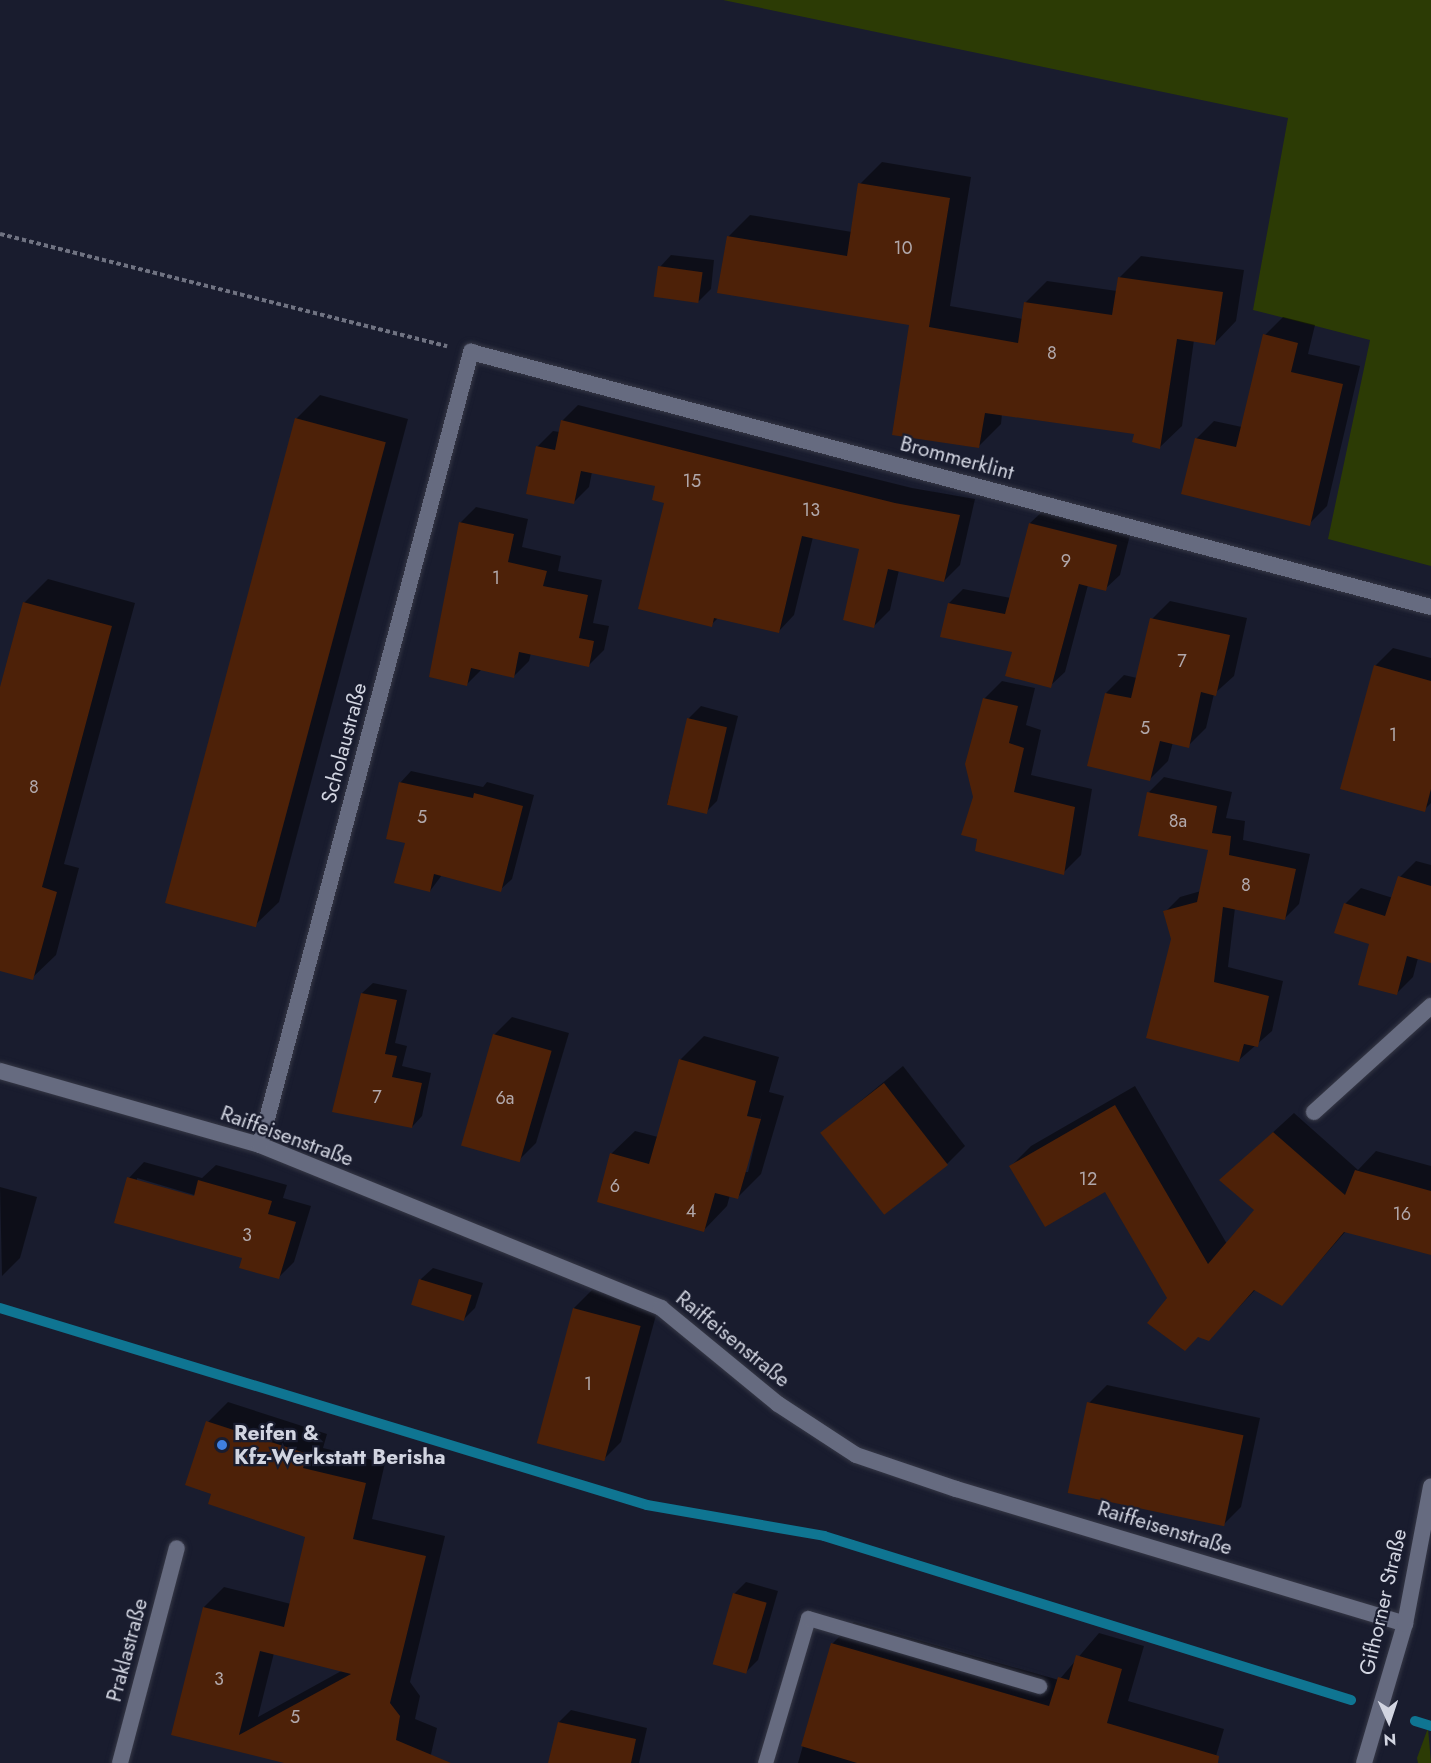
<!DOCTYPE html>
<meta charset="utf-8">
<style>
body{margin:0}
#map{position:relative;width:1431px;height:1763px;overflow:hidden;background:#191c2e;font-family:Jost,sans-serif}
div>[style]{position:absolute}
.green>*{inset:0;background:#2c3b05}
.shadow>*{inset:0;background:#0007}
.stream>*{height:10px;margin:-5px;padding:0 5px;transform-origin:5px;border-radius:5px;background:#0f7592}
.building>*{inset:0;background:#4d2108;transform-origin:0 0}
.path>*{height:4px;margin-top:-2px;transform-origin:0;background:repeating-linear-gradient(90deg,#707382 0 4.5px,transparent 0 7.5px)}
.roads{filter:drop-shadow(0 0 2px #363846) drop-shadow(0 0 2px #363846)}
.service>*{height:15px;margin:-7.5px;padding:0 7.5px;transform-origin:7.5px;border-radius:7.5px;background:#666b80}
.minor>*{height:16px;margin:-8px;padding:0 8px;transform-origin:8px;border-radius:8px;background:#666b80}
.tertiary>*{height:16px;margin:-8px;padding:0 8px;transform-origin:8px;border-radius:8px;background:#666b80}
.dots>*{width:16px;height:16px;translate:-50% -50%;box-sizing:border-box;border:3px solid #191c2e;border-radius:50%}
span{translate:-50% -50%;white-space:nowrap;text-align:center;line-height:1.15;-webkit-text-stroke:4.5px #191c2e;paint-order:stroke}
.number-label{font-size:18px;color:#b1a8ab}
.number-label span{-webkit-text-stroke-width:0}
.street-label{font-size:21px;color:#d2d5e1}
.poi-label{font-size:21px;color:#d2d5e1;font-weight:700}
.left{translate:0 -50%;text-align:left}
.north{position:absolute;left:1359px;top:1691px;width:60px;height:60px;-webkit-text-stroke:4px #191c2e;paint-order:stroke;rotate:177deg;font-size:16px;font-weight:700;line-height:24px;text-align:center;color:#d2d5e1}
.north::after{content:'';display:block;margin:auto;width:21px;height:27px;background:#d2d5e1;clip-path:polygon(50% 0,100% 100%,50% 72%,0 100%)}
</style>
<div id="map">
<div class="green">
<i style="clip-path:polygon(723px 0,1431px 0,1431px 566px,1328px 539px,1370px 340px,1253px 310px,1288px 118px)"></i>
<i style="clip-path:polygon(1428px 1728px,1431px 1763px,1418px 1763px,1417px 1758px)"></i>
</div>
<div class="shadow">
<i style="clip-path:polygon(882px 162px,971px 177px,950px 306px,1023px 319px,1025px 303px,1047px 281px,1117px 291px,1119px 278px,1141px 256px,1244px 270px,1236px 321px,1215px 343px,1194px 340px,1182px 426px,1160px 447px,1136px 433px,1002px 414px,1001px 424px,979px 446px,911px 323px,728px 237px,750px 215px,852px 232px,860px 184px)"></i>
<i style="clip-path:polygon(671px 255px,714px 260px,711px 289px,699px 301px,660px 267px)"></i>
<i style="clip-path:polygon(1283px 317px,1315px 325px,1308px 354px,1360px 366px,1327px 506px,1309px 524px,1196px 439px,1214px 421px,1242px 427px,1265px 335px)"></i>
<i style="clip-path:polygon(320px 395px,408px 419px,279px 902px,255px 925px,296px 419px)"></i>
<i style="clip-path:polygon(578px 405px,912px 488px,975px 499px,960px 565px,944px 581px,899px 570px,890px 610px,874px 626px,861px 548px,813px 537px,794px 615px,779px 631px,719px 617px,711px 625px,657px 485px,592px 472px,589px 487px,573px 503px,537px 447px,553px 431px,560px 432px,562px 421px)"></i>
<i style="clip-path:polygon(476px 507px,528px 519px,522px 547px,561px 556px,558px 571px,602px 580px,593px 623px,609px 626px,604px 650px,588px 666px,531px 653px,529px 661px,514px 676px,482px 669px,467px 684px,460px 523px)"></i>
<i style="clip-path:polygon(1045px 509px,1131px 531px,1120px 575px,1105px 589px,1088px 585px,1065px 672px,1050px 686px,1014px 651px,949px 603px,963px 589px,1011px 598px,1030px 523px)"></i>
<i style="clip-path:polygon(48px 579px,135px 603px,64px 864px,79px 868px,56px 955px,32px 978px,0 969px,0 692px,24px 603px)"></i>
<i style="clip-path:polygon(1170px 601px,1247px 618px,1234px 676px,1214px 694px,1206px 728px,1188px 746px,1173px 742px,1168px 761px,1150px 779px,1106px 693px,1124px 675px,1137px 678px,1152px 619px)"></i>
<i style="clip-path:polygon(1393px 648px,1431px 658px,1431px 803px,1424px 810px,1375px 666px)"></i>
<i style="clip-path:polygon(1002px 681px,1035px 688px,1026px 725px,1041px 730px,1031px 775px,1092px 789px,1081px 855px,1063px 873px,979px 838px,975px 797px,984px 699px)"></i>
<i style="clip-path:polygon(701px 706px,738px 716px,717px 801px,705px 813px,667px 804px,689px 718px)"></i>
<i style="clip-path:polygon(411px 771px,483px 787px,487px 782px,534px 795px,512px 879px,500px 890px,442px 875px,430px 891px,400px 783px)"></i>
<i style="clip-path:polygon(1164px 777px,1232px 792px,1226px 818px,1245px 821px,1243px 840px,1310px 854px,1299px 904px,1284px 919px,1235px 908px,1228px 967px,1283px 981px,1272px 1031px,1239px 1060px,1172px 939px,1165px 912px,1180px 897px,1201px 891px,1210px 849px,1149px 792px)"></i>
<i style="clip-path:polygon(1416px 861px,1431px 865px,1431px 961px,1418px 958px,1413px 977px,1397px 993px,1371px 943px,1345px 904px,1361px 888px,1393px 898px,1400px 877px)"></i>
<i style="clip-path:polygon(373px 983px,407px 990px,395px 1043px,407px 1046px,402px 1066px,431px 1073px,422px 1116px,412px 1127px,334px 1111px,362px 993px)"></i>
<i style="clip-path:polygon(512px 1017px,569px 1033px,536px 1143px,518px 1161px,494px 1035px)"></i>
<i style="clip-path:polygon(evenodd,704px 1036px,779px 1057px,769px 1092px,784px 1096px,761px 1174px,738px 1197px,730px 1195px,727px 1206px,704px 1230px,611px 1154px,635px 1131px,658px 1137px,680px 1060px,704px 1036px,762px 1112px,748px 1172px,745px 1172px,762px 1112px)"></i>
<i style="clip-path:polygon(903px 1066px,965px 1146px,947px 1164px,822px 1133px)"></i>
<i style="clip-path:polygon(1135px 1086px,1227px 1244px,1256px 1210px,1221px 1180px,1294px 1113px,1358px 1170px,1376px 1151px,1431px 1166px,1431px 1254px,1346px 1231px,1282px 1304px,1256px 1289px,1209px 1339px,1168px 1298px,1106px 1190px,1011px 1166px,1031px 1146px)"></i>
<i style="clip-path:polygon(evenodd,144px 1162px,202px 1178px,216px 1165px,287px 1185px,283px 1198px,311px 1206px,294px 1262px,278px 1278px,244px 1257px,129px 1178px,144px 1162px,137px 1178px,201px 1197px,201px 1199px,137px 1181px,137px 1178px)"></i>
<i style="clip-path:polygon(0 1187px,37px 1197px,20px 1258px,2px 1276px)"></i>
<i style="clip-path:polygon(433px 1268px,483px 1283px,475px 1308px,463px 1320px,413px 1304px,421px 1279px)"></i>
<i style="clip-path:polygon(592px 1290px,658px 1308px,621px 1442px,603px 1460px,574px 1308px)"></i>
<i style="clip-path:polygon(1107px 1385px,1260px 1418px,1241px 1507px,1223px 1525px,1089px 1403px)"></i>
<i style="clip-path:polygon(evenodd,228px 1402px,327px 1434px,323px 1448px,385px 1463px,372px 1519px,445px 1536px,410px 1682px,420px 1696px,415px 1719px,437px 1728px,429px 1763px,291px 1763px,173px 1734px,204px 1607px,224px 1587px,291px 1604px,307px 1536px,213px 1493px,208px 1422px,228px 1402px,274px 1653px,343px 1670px,258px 1717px,274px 1653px)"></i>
<i style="clip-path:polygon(746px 1582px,778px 1591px,758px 1660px,746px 1672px,734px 1594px)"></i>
<i style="clip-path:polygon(854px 1622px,1059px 1680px,1099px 1633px,1144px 1646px,1128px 1701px,1224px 1729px,1214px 1763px,798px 1763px,832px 1644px)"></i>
<i style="clip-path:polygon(571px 1710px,647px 1728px,639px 1763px,550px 1763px,559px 1722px)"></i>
</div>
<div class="stream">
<i style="left:0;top:1308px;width:676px;rotate:16.93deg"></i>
<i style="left:647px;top:1505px;width:180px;rotate:9.9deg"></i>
<i style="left:824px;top:1536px;width:552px;rotate:17.29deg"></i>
<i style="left:1415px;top:1721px;width:17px;rotate:17deg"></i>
</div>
<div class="building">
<i style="clip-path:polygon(858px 183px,950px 198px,929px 327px,1018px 343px,1024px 302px,1112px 315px,1118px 277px,1223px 292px,1215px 345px,1177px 339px,1160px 449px,1132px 442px,1134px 434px,985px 413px,979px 448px,892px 435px,909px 325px,717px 293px,727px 236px,847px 256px)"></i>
<i style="left:658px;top:266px;width:45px;height:31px;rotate:8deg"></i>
<i style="clip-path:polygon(1263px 334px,1298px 343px,1291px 372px,1343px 384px,1310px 526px,1181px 494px,1195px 438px,1236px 447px)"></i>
<i style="left:295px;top:418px;width:94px;height:502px;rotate:15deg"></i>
<i style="clip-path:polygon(561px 420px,895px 503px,960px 515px,944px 582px,888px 569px,874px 628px,843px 620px,859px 549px,802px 536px,779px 633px,714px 618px,712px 627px,638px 609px,664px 503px,652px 500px,655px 486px,581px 471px,574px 504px,526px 494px,536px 446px,555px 450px)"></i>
<i style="clip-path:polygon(459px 522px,514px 534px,508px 562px,547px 571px,543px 586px,588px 595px,579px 638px,594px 641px,589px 667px,519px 652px,514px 678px,471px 668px,467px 686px,429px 677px)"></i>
<i style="clip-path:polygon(1029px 523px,1117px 545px,1106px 591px,1079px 584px,1051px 688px,1005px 676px,1012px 652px,940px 637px,948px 603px,1005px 614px)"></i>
<i style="clip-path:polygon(23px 602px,112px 626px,42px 887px,57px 892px,33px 980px,0 971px,0 687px)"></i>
<i style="clip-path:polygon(1150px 618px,1230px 635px,1216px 696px,1201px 692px,1189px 748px,1160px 741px,1150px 781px,1087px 766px,1105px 693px,1131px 698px)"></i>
<i style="clip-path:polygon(1374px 665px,1431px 681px,1431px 789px,1425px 812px,1340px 789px)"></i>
<i style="clip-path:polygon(983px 698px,1018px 706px,1009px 743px,1024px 748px,1014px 792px,1075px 807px,1064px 875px,975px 851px,977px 839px,961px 835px,973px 797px,965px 764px)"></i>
<i style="left:687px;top:718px;width:41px;height:89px;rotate:13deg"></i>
<i style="clip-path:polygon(399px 782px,473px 798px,474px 793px,523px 806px,501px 892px,434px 874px,430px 892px,394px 883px,405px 843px,386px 839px)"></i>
<i style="clip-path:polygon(1147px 792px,1217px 806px,1212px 833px,1231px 836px,1229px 855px,1296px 869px,1285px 920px,1223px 907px,1214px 982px,1269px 996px,1258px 1047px,1244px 1044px,1239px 1062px,1146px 1038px,1171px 939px,1163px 911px,1197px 902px,1208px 850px,1138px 836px)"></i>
<i style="clip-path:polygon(1398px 876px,1431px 886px,1431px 963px,1407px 956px,1397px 995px,1358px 985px,1369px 944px,1334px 933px,1344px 903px,1385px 916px)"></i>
<i style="clip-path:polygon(361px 993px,397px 1000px,385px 1054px,397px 1056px,392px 1077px,422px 1083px,412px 1128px,332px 1112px)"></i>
<i style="left:493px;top:1034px;width:61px;height:116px;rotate:16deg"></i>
<i style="clip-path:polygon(679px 1059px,756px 1081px,747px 1116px,761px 1119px,738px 1199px,715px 1193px,704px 1232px,597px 1202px,610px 1153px,649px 1164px)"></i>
<i style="left:884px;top:1083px;width:104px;height:81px;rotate:52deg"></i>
<i style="clip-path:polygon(1115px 1105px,1208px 1264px,1254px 1210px,1219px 1180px,1273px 1132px,1345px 1195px,1355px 1170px,1431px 1191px,1431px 1255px,1344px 1232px,1282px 1306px,1254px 1290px,1209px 1341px,1198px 1337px,1185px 1351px,1147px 1323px,1167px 1298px,1105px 1192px,1045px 1227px,1009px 1166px)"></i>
<i style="clip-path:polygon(127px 1177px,194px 1196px,198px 1180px,272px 1201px,268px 1214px,296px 1222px,279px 1279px,239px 1268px,242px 1258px,114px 1223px)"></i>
<i style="left:419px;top:1279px;width:55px;height:27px;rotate:17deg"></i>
<i style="left:573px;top:1308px;width:70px;height:140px;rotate:15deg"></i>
<i style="left:1087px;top:1402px;width:160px;height:93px;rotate:12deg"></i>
<i style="clip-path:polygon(evenodd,206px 1421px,308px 1454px,303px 1468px,366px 1483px,353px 1539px,426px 1556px,390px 1703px,400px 1716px,396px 1740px,451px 1763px,284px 1763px,171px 1735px,203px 1607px,284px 1627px,305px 1537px,208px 1504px,211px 1494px,185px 1485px,206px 1421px,260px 1651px,351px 1674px,239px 1735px,260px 1651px)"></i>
<i style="left:733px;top:1593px;width:35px;height:74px;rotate:16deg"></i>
<i style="clip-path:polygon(831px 1643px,1049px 1706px,1058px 1677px,1069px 1680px,1076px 1655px,1122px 1669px,1107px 1723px,1219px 1756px,1218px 1763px,857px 1763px,801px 1746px)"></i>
<i style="clip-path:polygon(558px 1722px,636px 1739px,631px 1763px,548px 1763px)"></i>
</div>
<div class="path">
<i style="left:0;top:234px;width:461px;rotate:14.1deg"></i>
</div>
<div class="roads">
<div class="service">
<i style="left:765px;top:1763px;width:151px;rotate:-73.5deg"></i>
<i style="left:808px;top:1618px;width:241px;rotate:16.4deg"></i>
</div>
<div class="minor">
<i style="left:0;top:1071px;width:270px;rotate:15.9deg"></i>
<i style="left:260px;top:1145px;width:433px;rotate:22.1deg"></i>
<i style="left:661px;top:1308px;width:151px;rotate:39.4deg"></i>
<i style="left:778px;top:1404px;width:93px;rotate:33.2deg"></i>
<i style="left:856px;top:1455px;width:106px;rotate:18.8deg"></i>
<i style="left:956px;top:1489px;width:469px;rotate:16.7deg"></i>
<i style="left:1314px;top:1112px;width:158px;rotate:-42.2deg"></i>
<i style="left:260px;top:1145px;width:821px;rotate:-75.1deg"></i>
<i style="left:471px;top:352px;width:993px;rotate:14.88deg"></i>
<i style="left:120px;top:1763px;width:222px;rotate:-75.2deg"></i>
</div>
<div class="tertiary">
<i style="left:1364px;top:1763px;width:145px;rotate:-73.6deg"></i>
<i style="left:1405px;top:1624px;width:140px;rotate:-79.3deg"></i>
</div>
</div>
<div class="dots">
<i style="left:222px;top:1445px;background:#3f7fe0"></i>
</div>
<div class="number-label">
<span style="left:903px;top:248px">10</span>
<span style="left:1052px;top:353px">8</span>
<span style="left:692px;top:481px">15</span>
<span style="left:811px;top:510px">13</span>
<span style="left:1066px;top:561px">9</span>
<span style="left:496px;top:578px">1</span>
<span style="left:1182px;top:661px">7</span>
<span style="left:1145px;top:728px">5</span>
<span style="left:1393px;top:735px">1</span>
<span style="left:34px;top:787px">8</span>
<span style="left:422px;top:817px">5</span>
<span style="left:1178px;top:821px">8a</span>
<span style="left:1246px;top:885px">8</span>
<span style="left:377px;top:1097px">7</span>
<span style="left:505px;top:1098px">6a</span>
<span style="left:1088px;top:1179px">12</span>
<span style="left:615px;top:1186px">6</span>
<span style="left:691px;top:1211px">4</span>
<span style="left:1402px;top:1214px">16</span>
<span style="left:247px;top:1235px">3</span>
<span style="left:588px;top:1384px">1</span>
<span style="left:219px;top:1679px">3</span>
<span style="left:295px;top:1717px">5</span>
</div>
<div class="street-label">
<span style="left:957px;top:458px;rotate:15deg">Brommerklint</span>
<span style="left:344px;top:743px;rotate:-75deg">Scholaustraße</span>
<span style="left:287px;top:1136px;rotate:20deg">Raiffeisenstraße</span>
<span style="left:733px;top:1339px;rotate:39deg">Raiffeisenstraße</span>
<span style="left:1165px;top:1528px;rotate:17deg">Raiffeisenstraße</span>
<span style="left:1383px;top:1602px;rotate:-77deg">Gifhorner Straße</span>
<span style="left:127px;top:1650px;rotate:-75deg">Praklastraße</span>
</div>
<div class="poi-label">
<span class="left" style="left:234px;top:1445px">Reifen &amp;<br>Kfz-Werkstatt Berisha</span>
</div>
<div class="north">N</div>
</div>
